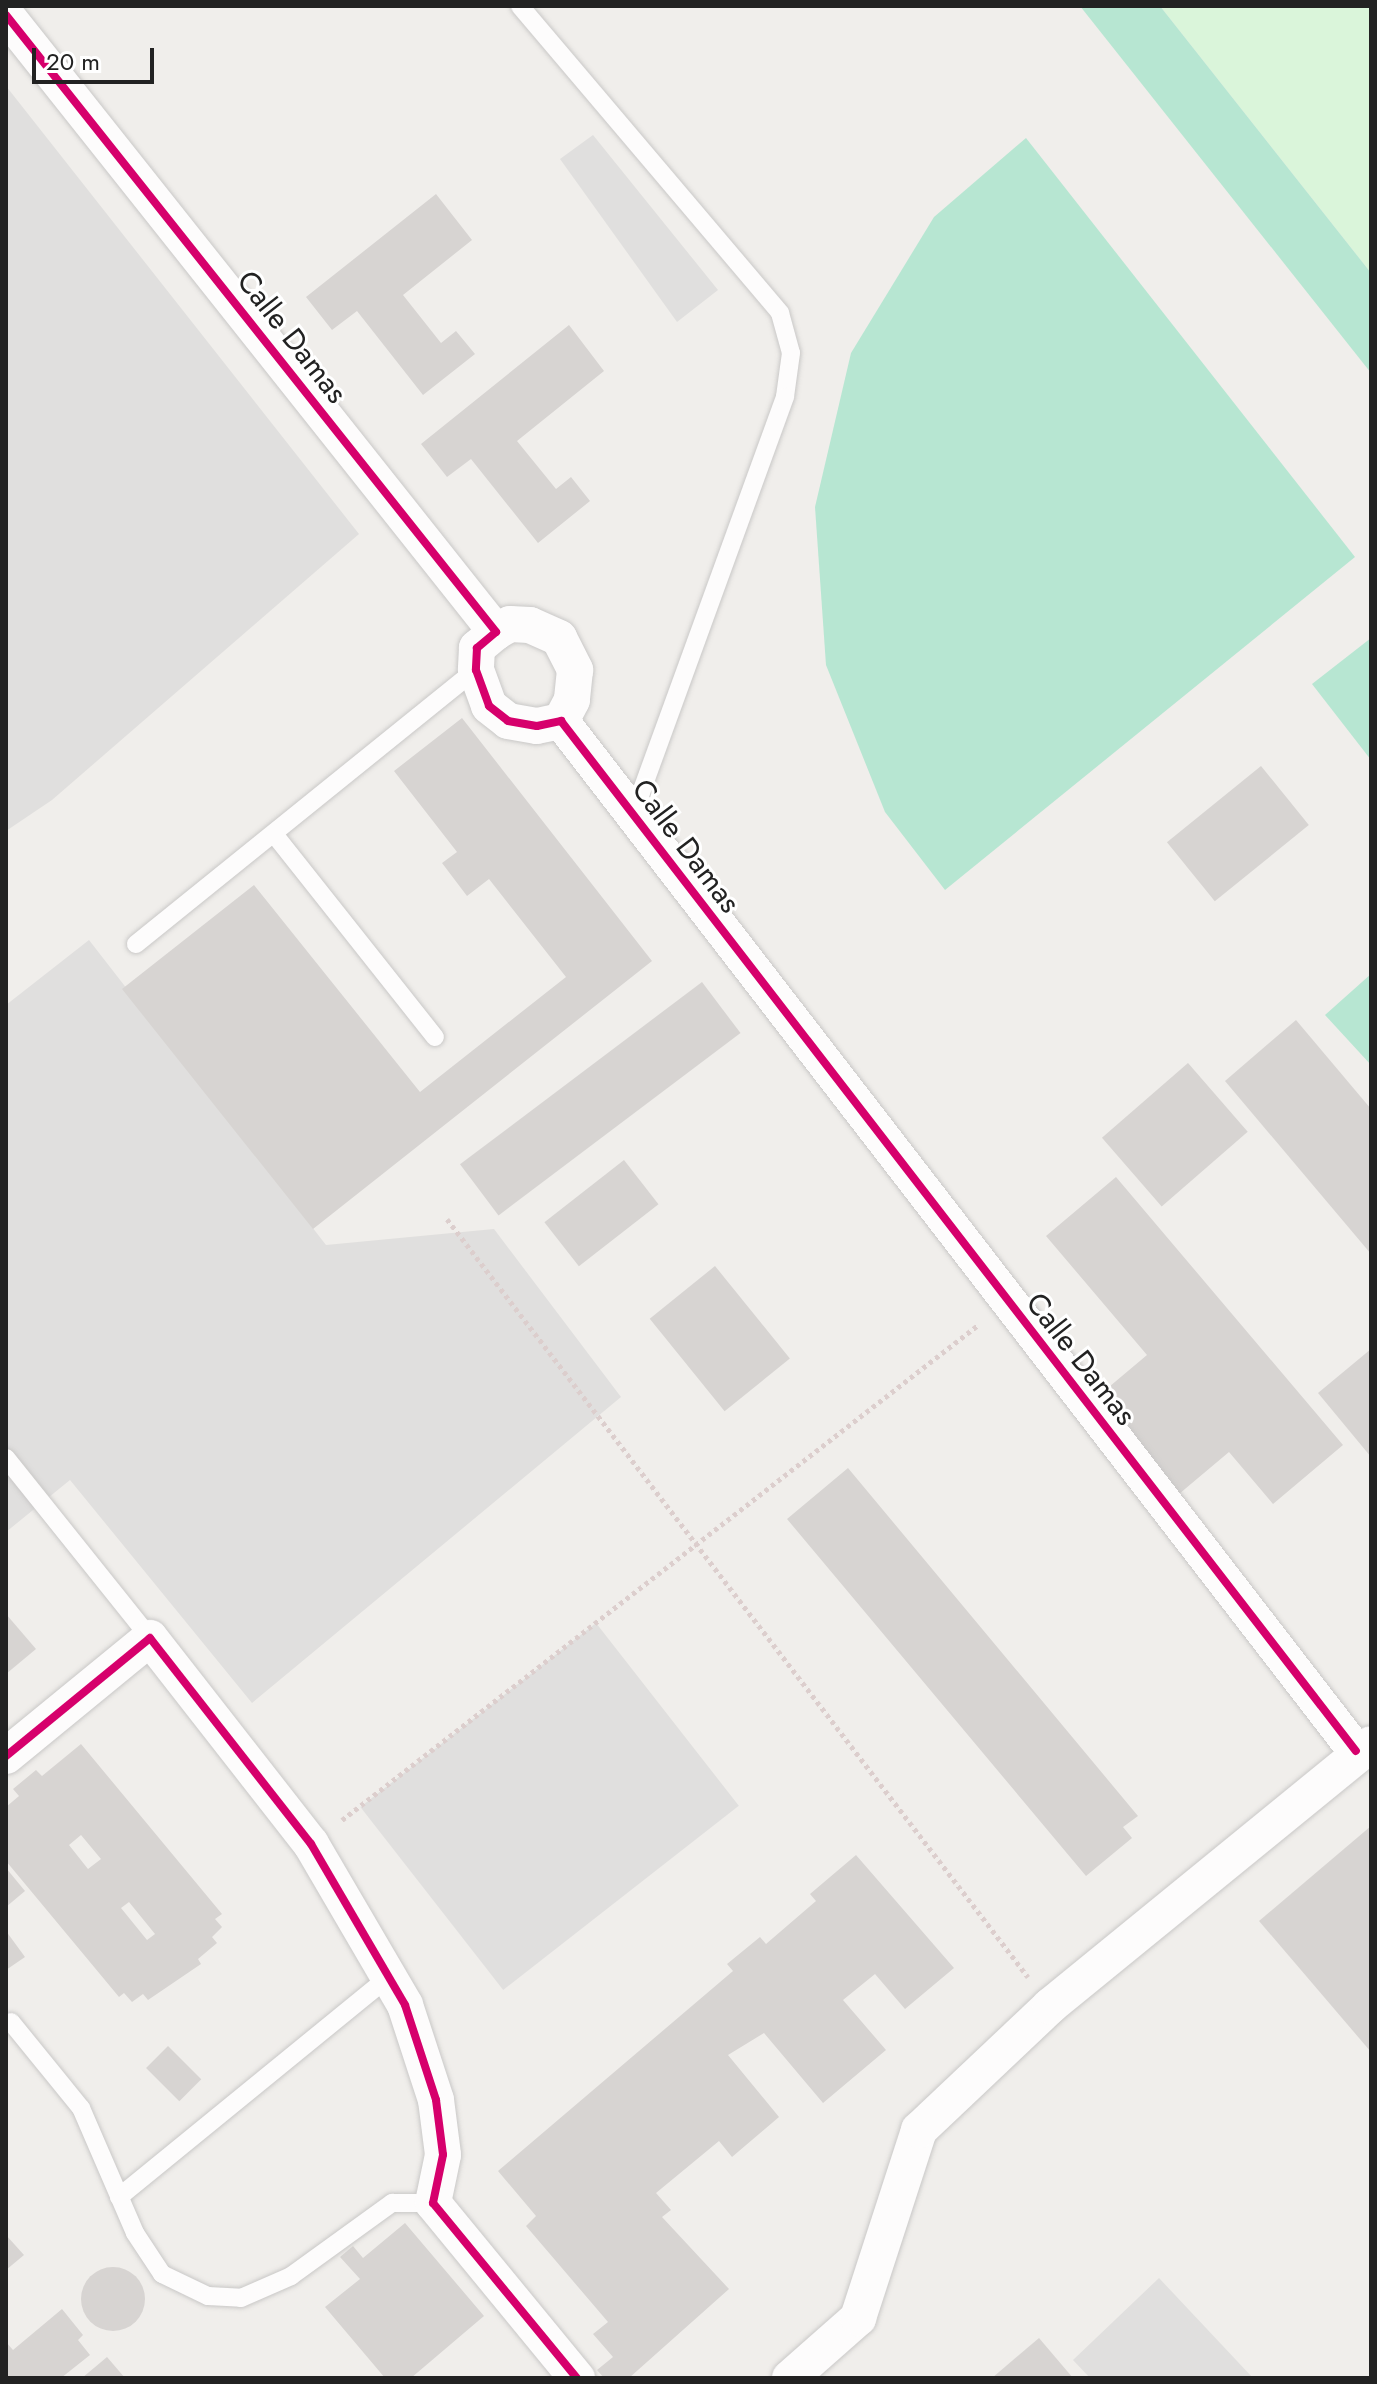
<!DOCTYPE html>
<style>
body{margin:0}
#map{position:relative;width:1377px;height:2384px;overflow:hidden;background:#f0eeeb;font-family:Jost,sans-serif}
div>[style]{position:absolute}
.park>*{inset:0;background:#daf5da}
.pitch>*{inset:0;background:#b7e6d2}
.parking>*{inset:0;background:#e0dfde;transform-origin:0 0}
.building>*{inset:0;background:#d7d4d2;transform-origin:0 0}
.round{border-radius:50%}
.path>*{height:5px;margin-top:-2.5px;transform-origin:0;background:repeating-linear-gradient(90deg,#dccecd 0 4px,transparent 0 8px)}
.roads{filter:drop-shadow(0 0 2px #c9c8c7) drop-shadow(0 0 2px #c9c8c7)}
.lane>*{height:18px;margin:-9px;padding:0 9px;transform-origin:9px;border-radius:9px;background:#fdfcfc}
.street>*{height:36px;margin:-18px;padding:0 18px;transform-origin:18px;border-radius:18px;background:#fdfcfc}
.cycleway>*{height:8px;margin:-4px;padding:0 4px;transform-origin:4px;border-radius:4px;background:#d6006c}
span{translate:-50% -50%;white-space:nowrap;text-align:center;line-height:1.15;-webkit-text-stroke:6px #fff;paint-order:stroke}
.street-label{font-size:30px;color:#222}
.frame{position:absolute;inset:0;border:8px solid #222;pointer-events:none}
.scale{position:absolute;left:32px;top:48px;width:122px;height:36px;box-sizing:border-box;border:4px solid #222;border-top:0;padding-left:10px;font-size:24px;line-height:28px;white-space:nowrap;color:#222;-webkit-text-stroke:6px #fff;paint-order:stroke}
</style>
<div id="map">
<div class="park">
<i style="clip-path:polygon(1160px 6px,1371px 6px,1371px 273px)"></i>
</div>
<div class="pitch">
<i style="clip-path:polygon(1080px 6px,1160px 6px,1371px 273px,1371px 373px)"></i>
<i style="clip-path:polygon(1026px 138px,1355px 557px,945px 890px,885px 812px,826px 665px,815px 507px,851px 353px,934px 217px)"></i>
<i style="clip-path:polygon(1371px 638px,1371px 760px,1312px 684px)"></i>
<i style="clip-path:polygon(1371px 974px,1371px 1065px,1325px 1015px)"></i>
</div>
<div class="parking">
<i style="clip-path:polygon(6px 86px,359px 534px,52px 800px,6px 831px)"></i>
<i style="clip-path:polygon(593px 135px,718px 290px,677px 322px,560px 159px)"></i>
<i style="clip-path:polygon(89px 940px,326px 1245px,494px 1229px,621px 1397px,252px 1703px,70px 1480px,6px 1532px,6px 1005px)"></i>
<i style="left:596px;top:1623px;width:232px;height:299px;rotate:52deg"></i>
<i style="clip-path:polygon(1159px 2278px,1253px 2378px,1090px 2378px,1073px 2360px)"></i>
</div>
<div class="building">
<i style="clip-path:polygon(436px 194px,472px 240px,403px 295px,441px 343px,456px 331px,475px 354px,423px 395px,357px 311px,332px 330px,306px 297px)"></i>
<i style="clip-path:polygon(569px 325px,604px 371px,517px 441px,556px 489px,571px 477px,590px 501px,538px 543px,471px 459px,447px 477px,421px 444px)"></i>
<i style="clip-path:polygon(462px 718px,652px 961px,313px 1229px,122px 989px,254px 885px,420px 1092px,566px 977px,489px 879px,467px 896px,442px 863px,457px 852px,394px 771px)"></i>
<i style="left:1261px;top:766px;width:76px;height:121px;rotate:51deg"></i>
<i style="left:702px;top:982px;width:64px;height:303px;rotate:53deg"></i>
<i style="clip-path:polygon(1296px 1020px,1371px 1109px,1371px 1254px,1225px 1081px)"></i>
<i style="left:1188px;top:1063px;width:91px;height:114px;rotate:49deg"></i>
<i style="left:624px;top:1160px;width:56px;height:101px;rotate:52deg"></i>
<i style="clip-path:polygon(1116px 1177px,1343px 1445px,1273px 1504px,1229px 1452px,1179px 1494px,1119px 1424px,1126px 1418px,1103px 1392px,1147px 1355px,1046px 1236px)"></i>
<i style="left:715px;top:1266px;width:119px;height:84px;rotate:51deg"></i>
<i style="clip-path:polygon(1371px 1349px,1371px 1457px,1318px 1393px)"></i>
<i style="clip-path:polygon(848px 1468px,1138px 1816px,1123px 1827px,1132px 1838px,1086px 1876px,787px 1519px)"></i>
<i style="clip-path:polygon(6px 1614px,36px 1649px,6px 1674px)"></i>
<i style="clip-path:polygon(evenodd,81px 1744px,222px 1914px,215px 1919px,222px 1927px,212px 1937px,217px 1943px,198px 1959px,201px 1964px,148px 2000px,143px 1994px,132px 2002px,124px 1993px,119px 1997px,6px 1861px,6px 1807px,19px 1796px,13px 1789px,36px 1770px,42px 1776px,81px 1744px,81px 1835px,101px 1859px,88px 1869px,69px 1845px,81px 1835px,81px 1744px,129px 1902px,155px 1934px,147px 1940px,121px 1908px,129px 1902px)"></i>
<i style="clip-path:polygon(1371px 1826px,1371px 2052px,1259px 1921px)"></i>
<i style="clip-path:polygon(856px 1855px,954px 1968px,905px 2009px,875px 1974px,843px 2000px,886px 2050px,823px 2103px,764px 2033px,728px 2055px,779px 2117px,732px 2157px,719px 2141px,656px 2193px,671px 2210px,662px 2217px,729px 2289px,629px 2378px,604px 2378px,597px 2370px,613px 2357px,593px 2334px,608px 2322px,526px 2226px,536px 2216px,498px 2171px,733px 1971px,727px 1964px,760px 1937px,766px 1944px,816px 1901px,810px 1894px)"></i>
<i style="clip-path:polygon(6px 1868px,25px 1891px,6px 1907px)"></i>
<i style="clip-path:polygon(6px 1931px,25px 1957px,6px 1970px)"></i>
<i style="left:168px;top:2046px;width:47px;height:31px;rotate:45deg"></i>
<i style="clip-path:polygon(405px 2223px,484px 2316px,411px 2378px,385px 2378px,325px 2307px,360px 2279px,340px 2257px,353px 2246px,363px 2258px)"></i>
<i style="clip-path:polygon(6px 2235px,24px 2255px,6px 2270px)"></i>
<i class="round" style="left:81px;top:2267px;width:64px;height:64px"></i>
<i style="clip-path:polygon(62px 2309px,83px 2335px,78px 2340px,90px 2355px,61px 2378px,6px 2378px,6px 2342px,13px 2350px)"></i>
<i style="clip-path:polygon(1039px 2338px,1073px 2378px,992px 2378px)"></i>
<i style="clip-path:polygon(107px 2357px,125px 2378px,82px 2378px)"></i>
</div>
<div class="path">
<i style="left:447px;top:1219px;width:955px;rotate:52.53deg"></i>
<i style="left:342px;top:1820px;width:806px;rotate:-37.89deg"></i>
</div>
<div class="roads">
<div class="lane">
<i style="left:520px;top:6px;width:402px;rotate:49.7deg"></i>
<i style="left:780px;top:313px;width:41px;rotate:74.6deg"></i>
<i style="left:791px;top:353px;width:44px;rotate:97.8deg"></i>
<i style="left:785px;top:397px;width:445px;rotate:110deg"></i>
<i style="left:274px;top:834px;width:259px;rotate:51.6deg"></i>
<i style="left:136px;top:944px;width:437px;rotate:-38.9deg"></i>
<i style="left:6px;top:1458px;width:231px;rotate:51.3deg"></i>
<i style="left:11px;top:2022px;width:111px;rotate:50.9deg"></i>
<i style="left:81px;top:2108px;width:136px;rotate:66.6deg"></i>
<i style="left:135px;top:2233px;width:49px;rotate:56.6deg"></i>
<i style="left:162px;top:2274px;width:51px;rotate:25.6deg"></i>
<i style="left:208px;top:2296px;width:33px;rotate:3deg"></i>
<i style="left:241px;top:2298px;width:55px;rotate:-23.7deg"></i>
<i style="left:291px;top:2276px;width:125px;rotate:-35.9deg"></i>
<i style="left:392px;top:2203px;width:41px"></i>
<i style="left:119px;top:2197px;width:348px;rotate:-39.2deg"></i>
</div>
<div class="street">
<i style="left:6px;top:15px;width:788px;rotate:51.54deg"></i>
<i style="left:496px;top:632px;width:25px;rotate:140deg"></i>
<i style="left:477px;top:648px;width:22px;rotate:93deg"></i>
<i style="left:476px;top:670px;width:38px;rotate:70deg"></i>
<i style="left:489px;top:706px;width:24px;rotate:38deg"></i>
<i style="left:508px;top:721px;width:29px;rotate:10deg"></i>
<i style="left:537px;top:726px;width:25px;rotate:-12deg"></i>
<i style="left:561px;top:721px;width:1301px;rotate:52.34deg"></i>
<i style="left:496px;top:632px;width:16px;rotate:-30deg"></i>
<i style="left:510px;top:624px;width:20px;rotate:3deg"></i>
<i style="left:530px;top:625px;width:32px;rotate:24deg"></i>
<i style="left:559px;top:638px;width:36px;rotate:63deg"></i>
<i style="left:575px;top:670px;width:30px;rotate:96deg"></i>
<i style="left:572px;top:700px;width:24px;rotate:118deg"></i>
<i style="left:6px;top:1756px;width:186px;rotate:-39.3deg"></i>
<i style="left:150px;top:1638px;width:261px;rotate:52deg"></i>
<i style="left:311px;top:1844px;width:186px;rotate:59.7deg"></i>
<i style="left:405px;top:2005px;width:100px;rotate:71.9deg"></i>
<i style="left:436px;top:2100px;width:55px;rotate:82.7deg"></i>
<i style="left:443px;top:2155px;width:49px;rotate:101.8deg"></i>
<i style="left:433px;top:2203px;width:227px;rotate:50.6deg"></i>
<i style="left:790px;top:2378px;width:91px;rotate:-41.4deg"></i>
<i style="left:858px;top:2318px;width:198px;rotate:-72deg"></i>
<i style="left:919px;top:2130px;width:180px;rotate:-43.4deg"></i>
<i style="left:1050px;top:2006px;width:414px;rotate:-39.2deg"></i>
</div>
</div>
<div class="cycleway">
<i style="left:6px;top:15px;width:788px;rotate:51.54deg"></i>
<i style="left:496px;top:632px;width:25px;rotate:140deg"></i>
<i style="left:477px;top:648px;width:22px;rotate:93deg"></i>
<i style="left:476px;top:670px;width:38px;rotate:70deg"></i>
<i style="left:489px;top:706px;width:24px;rotate:38deg"></i>
<i style="left:508px;top:721px;width:29px;rotate:10deg"></i>
<i style="left:537px;top:726px;width:25px;rotate:-12deg"></i>
<i style="left:561px;top:721px;width:1301px;rotate:52.34deg"></i>
<i style="left:6px;top:1756px;width:186px;rotate:-39.3deg"></i>
<i style="left:150px;top:1638px;width:261px;rotate:52deg"></i>
<i style="left:311px;top:1844px;width:186px;rotate:59.7deg"></i>
<i style="left:405px;top:2005px;width:100px;rotate:71.9deg"></i>
<i style="left:436px;top:2100px;width:55px;rotate:82.7deg"></i>
<i style="left:443px;top:2155px;width:49px;rotate:101.8deg"></i>
<i style="left:433px;top:2203px;width:227px;rotate:50.6deg"></i>
</div>
<div class="street-label">
<span style="left:292px;top:337px;rotate:52deg">Calle Damas</span>
<span style="left:686px;top:846px;rotate:53deg">Calle Damas</span>
<span style="left:1081px;top:1359px;rotate:52deg">Calle Damas</span>
</div>
<div class="frame"></div>
<div class="scale">20 m</div>
</div>
